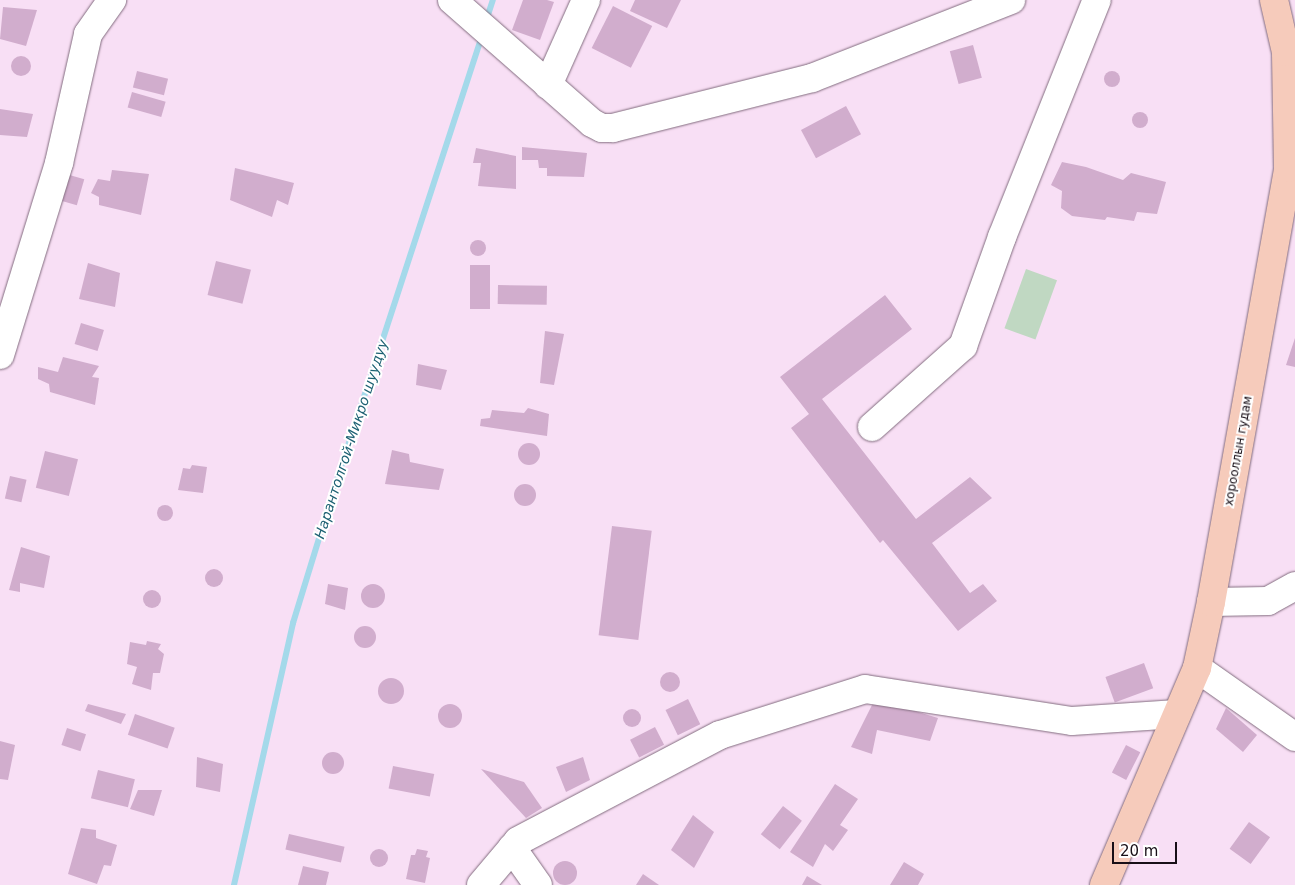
<!DOCTYPE html>
<meta charset="utf-8">
<style>
body{margin:0}
#map{position:relative;width:1295px;height:885px;overflow:hidden;background:#f8dff5;font-family:"DejaVu Sans",sans-serif}
div>[style]{position:absolute}
.green>*{inset:0;background:#c0d8c2;transform-origin:0 0}
.stream>*{height:6px;margin:-3px;padding:0 3px;transform-origin:3px;border-radius:3px;background:#a4d9ea}
.building>*{inset:0;background:#d1adcd;transform-origin:0 0}
.round{border-radius:50%}
.roads{filter:drop-shadow(0 0 1px #826c7f) drop-shadow(0 0 1px #826c7f)}
.minor>*{height:28px;margin:-14px;padding:0 14px;transform-origin:14px;border-radius:14px;background:#fff}
.major>*{height:28px;margin:-14px;padding:0 14px;transform-origin:14px;border-radius:14px;background:#f6cbbb}
span{translate:-50% -50%;white-space:nowrap;text-align:center;line-height:1.15;-webkit-text-stroke:4px #fff;paint-order:stroke}
.street-label{font-size:12px;color:#180f17}
.water-label{font-size:14px;color:#1d6173;font-style:italic}
.scale{position:absolute;left:1112px;top:842px;width:65px;height:22px;box-sizing:border-box;border:2px solid #180f17;border-top:0;padding-left:6px;font-size:15px;line-height:18px;white-space:nowrap;color:#180f17;-webkit-text-stroke:4px #fff;paint-order:stroke}
</style>
<div id="map">
<div class="green">
<i style="left:1026px;top:269px;width:33px;height:63px;rotate:20deg"></i>
</div>
<div class="stream">
<i style="left:486px;top:21px;width:22px;rotate:-72deg"></i>
<i style="left:234px;top:885px;width:269px;rotate:-77.3deg"></i>
<i style="left:293px;top:623px;width:166px;rotate:-72.9deg"></i>
<i style="left:342px;top:464px;width:451px;rotate:-71.9deg"></i>
</div>
<div class="building">
<i style="clip-path:polygon(523px 0,547px 0,554px 2px,540px 40px,512px 30px)"></i>
<i style="clip-path:polygon(635px 0,681px 0,667px 28px,630px 11px)"></i>
<i style="left:613px;top:6px;width:44px;height:47px;rotate:27deg"></i>
<i style="clip-path:polygon(3px 7px,37px 10px,26px 46px,0 39px)"></i>
<i style="left:973px;top:45px;width:34px;height:24px;rotate:75deg"></i>
<i class="round" style="left:11px;top:56px;width:20px;height:20px"></i>
<i style="left:137px;top:71px;width:32px;height:17px;rotate:14deg"></i>
<i class="round" style="left:1104px;top:71px;width:16px;height:16px"></i>
<i style="left:132px;top:92px;width:35px;height:16px;rotate:16deg"></i>
<i style="left:846px;top:106px;width:32px;height:51px;rotate:62deg"></i>
<i style="clip-path:polygon(0 109px,33px 114px,27px 137px,0 135px)"></i>
<i class="round" style="left:1132px;top:112px;width:16px;height:16px"></i>
<i style="clip-path:polygon(522px 147px,587px 153px,584px 177px,547px 176px,547px 168px,539px 168px,538px 160px,522px 160px)"></i>
<i style="clip-path:polygon(476px 148px,516px 156px,516px 189px,478px 186px,481px 163px,473px 163px)"></i>
<i style="clip-path:polygon(1062px 162px,1086px 167px,1123px 180px,1131px 173px,1166px 182px,1157px 214px,1137px 212px,1134px 221px,1107px 217px,1105px 220px,1072px 216px,1061px 208px,1062px 191px,1051px 185px)"></i>
<i style="clip-path:polygon(235px 168px,294px 183px,288px 205px,277px 200px,272px 217px,230px 200px)"></i>
<i style="clip-path:polygon(112px 170px,149px 174px,141px 215px,99px 205px,99px 197px,91px 193px,98px 179px,110px 181px)"></i>
<i style="left:66px;top:174px;width:19px;height:27px;rotate:16deg"></i>
<i class="round" style="left:470px;top:240px;width:16px;height:16px"></i>
<i style="left:216px;top:261px;width:36px;height:35px;rotate:14deg"></i>
<i style="clip-path:polygon(88px 263px,120px 273px,115px 307px,79px 299px)"></i>
<i style="left:470px;top:265px;width:20px;height:44px"></i>
<i style="left:498px;top:285px;width:49px;height:19px;rotate:1deg"></i>
<i style="clip-path:polygon(885px 295px,912px 329px,822px 399px,916px 519px,970px 477px,992px 498px,932px 543px,970px 593px,983px 584px,997px 601px,958px 631px,883px 540px,880px 543px,791px 428px,809px 414px,780px 377px)"></i>
<i style="left:81px;top:323px;width:24px;height:22px;rotate:17deg"></i>
<i style="clip-path:polygon(545px 331px,564px 334px,554px 385px,540px 383px)"></i>
<i style="clip-path:polygon(1295px 338px,1295px 367px,1286px 365px)"></i>
<i style="clip-path:polygon(63px 357px,99px 366px,92px 377px,99px 378px,95px 405px,50px 392px,49px 384px,38px 379px,38px 367px,58px 372px)"></i>
<i style="clip-path:polygon(418px 364px,447px 370px,441px 390px,416px 385px)"></i>
<i style="clip-path:polygon(528px 408px,549px 414px,547px 436px,480px 426px,481px 419px,490px 418px,492px 410px,524px 413px)"></i>
<i class="round" style="left:518px;top:443px;width:22px;height:22px"></i>
<i style="clip-path:polygon(392px 450px,409px 454px,410px 462px,444px 469px,439px 490px,385px 484px)"></i>
<i style="left:45px;top:451px;width:34px;height:38px;rotate:14deg"></i>
<i style="clip-path:polygon(192px 465px,207px 467px,203px 493px,178px 490px,183px 468px,190px 469px)"></i>
<i style="left:10px;top:476px;width:17px;height:23px;rotate:13deg"></i>
<i class="round" style="left:514px;top:484px;width:22px;height:22px"></i>
<i class="round" style="left:157px;top:505px;width:16px;height:16px"></i>
<i style="left:612px;top:526px;width:40px;height:110px;rotate:7deg"></i>
<i style="clip-path:polygon(21px 547px,50px 556px,44px 588px,20px 583px,20px 592px,9px 590px)"></i>
<i class="round" style="left:205px;top:569px;width:18px;height:18px"></i>
<i style="clip-path:polygon(328px 584px,348px 588px,345px 610px,325px 604px)"></i>
<i class="round" style="left:361px;top:584px;width:24px;height:24px"></i>
<i class="round" style="left:143px;top:590px;width:18px;height:18px"></i>
<i class="round" style="left:354px;top:626px;width:22px;height:22px"></i>
<i style="clip-path:polygon(147px 641px,161px 644px,158px 649px,164px 654px,160px 673px,153px 673px,151px 690px,132px 684px,137px 667px,127px 664px,130px 642px,146px 645px)"></i>
<i style="left:1144px;top:663px;width:27px;height:41px;rotate:70deg"></i>
<i class="round" style="left:660px;top:672px;width:20px;height:20px"></i>
<i class="round" style="left:378px;top:678px;width:26px;height:26px"></i>
<i style="left:688px;top:699px;width:28px;height:25px;rotate:64deg"></i>
<i style="clip-path:polygon(875px 699px,938px 718px,930px 741px,877px 730px,872px 754px,851px 747px)"></i>
<i class="round" style="left:438px;top:704px;width:24px;height:24px"></i>
<i style="clip-path:polygon(88px 704px,126px 714px,121px 724px,85px 711px)"></i>
<i style="clip-path:polygon(1226px 708px,1257px 735px,1243px 752px,1216px 729px)"></i>
<i class="round" style="left:623px;top:709px;width:18px;height:18px"></i>
<i style="left:135px;top:714px;width:42px;height:22px;rotate:19deg"></i>
<i style="left:655px;top:727px;width:20px;height:28px;rotate:63deg"></i>
<i style="left:67px;top:728px;width:20px;height:18px;rotate:18deg"></i>
<i style="clip-path:polygon(0 741px,15px 745px,8px 780px,0 779px)"></i>
<i style="left:1126px;top:745px;width:16px;height:31px;rotate:27deg"></i>
<i class="round" style="left:322px;top:752px;width:22px;height:22px"></i>
<i style="clip-path:polygon(197px 757px,223px 764px,220px 792px,196px 787px)"></i>
<i style="clip-path:polygon(583px 757px,590px 780px,566px 792px,556px 767px)"></i>
<i style="left:393px;top:766px;width:42px;height:23px;rotate:11deg"></i>
<i style="clip-path:polygon(481px 769px,524px 782px,542px 808px,526px 818px)"></i>
<i style="left:98px;top:770px;width:38px;height:29px;rotate:14deg"></i>
<i style="clip-path:polygon(835px 784px,858px 799px,840px 825px,848px 830px,833px 851px,825px 844px,813px 867px,790px 852px)"></i>
<i style="clip-path:polygon(138px 790px,162px 790px,154px 816px,130px 809px)"></i>
<i style="left:783px;top:806px;width:24px;height:36px;rotate:38deg"></i>
<i style="clip-path:polygon(693px 815px,714px 832px,694px 868px,671px 850px)"></i>
<i style="left:1249px;top:822px;width:26px;height:33px;rotate:36deg"></i>
<i style="clip-path:polygon(81px 828px,96px 830px,96px 838px,117px 845px,111px 866px,104px 865px,97px 884px,68px 874px)"></i>
<i style="left:289px;top:834px;width:57px;height:16px;rotate:13deg"></i>
<i style="clip-path:polygon(417px 849px,428px 851px,426px 857px,430px 858px,425px 883px,406px 879px,411px 855px,415px 855px)"></i>
<i class="round" style="left:370px;top:849px;width:18px;height:18px"></i>
<i class="round" style="left:553px;top:861px;width:24px;height:24px"></i>
<i style="clip-path:polygon(904px 862px,924px 874px,918px 885px,890px 885px)"></i>
<i style="clip-path:polygon(303px 866px,329px 872px,326px 885px,298px 885px)"></i>
<i style="clip-path:polygon(643px 874px,659px 885px,636px 885px)"></i>
<i style="clip-path:polygon(807px 876px,822px 885px,802px 885px)"></i>
</div>
<div class="roads">
<div class="minor">
<i style="left:452px;top:0;width:186px;rotate:41.3deg"></i>
<i style="left:592px;top:123px;width:11px;rotate:27deg"></i>
<i style="left:602px;top:128px;width:11px"></i>
<i style="left:613px;top:128px;width:205px;rotate:-14.1deg"></i>
<i style="left:812px;top:78px;width:214px;rotate:-21.4deg"></i>
<i style="left:548px;top:85px;width:93px;rotate:-65.9deg"></i>
<i style="left:0;top:355px;width:201px;rotate:-72.9deg"></i>
<i style="left:59px;top:163px;width:132px;rotate:-77.3deg"></i>
<i style="left:88px;top:34px;width:42px;rotate:-54.8deg"></i>
<i style="left:872px;top:427px;width:122px;rotate:-41.7deg"></i>
<i style="left:963px;top:346px;width:116px;rotate:-70.3deg"></i>
<i style="left:1002px;top:237px;width:255px;rotate:-68.2deg"></i>
<i style="left:1211px;top:602px;width:57px;rotate:-1deg"></i>
<i style="left:1268px;top:601px;width:31px;rotate:-29deg"></i>
<i style="left:1197px;top:668px;width:120px;rotate:35.1deg"></i>
<i style="left:512px;top:848px;width:45px;rotate:54.9deg"></i>
<i style="left:481px;top:885px;width:57px;rotate:-49.9deg"></i>
<i style="left:518px;top:841px;width:228px;rotate:-27.7deg"></i>
<i style="left:720px;top:735px;width:152px;rotate:-17.6deg"></i>
<i style="left:865px;top:689px;width:209px;rotate:8.8deg"></i>
<i style="left:1072px;top:721px;width:105px;rotate:-3.8deg"></i>
</div>
<div class="major">
<i style="left:1104px;top:885px;width:236px;rotate:-66.8deg"></i>
<i style="left:1197px;top:668px;width:67px;rotate:-78deg"></i>
<i style="left:1211px;top:602px;width:441px;rotate:-79.9deg"></i>
<i style="left:1288px;top:168px;width:116px;rotate:-91deg"></i>
<i style="left:1286px;top:52px;width:53px;rotate:-103deg"></i>
</div>
</div>
<div class="street-label">
<span style="left:1239px;top:451px;rotate:-80deg">хорооллын гудам</span>
</div>
<div class="water-label">
<span style="left:351px;top:439px;rotate:-72deg">Нарантолгой-Микро шуудуу</span>
</div>
<div class="scale">20 m</div>
</div>
